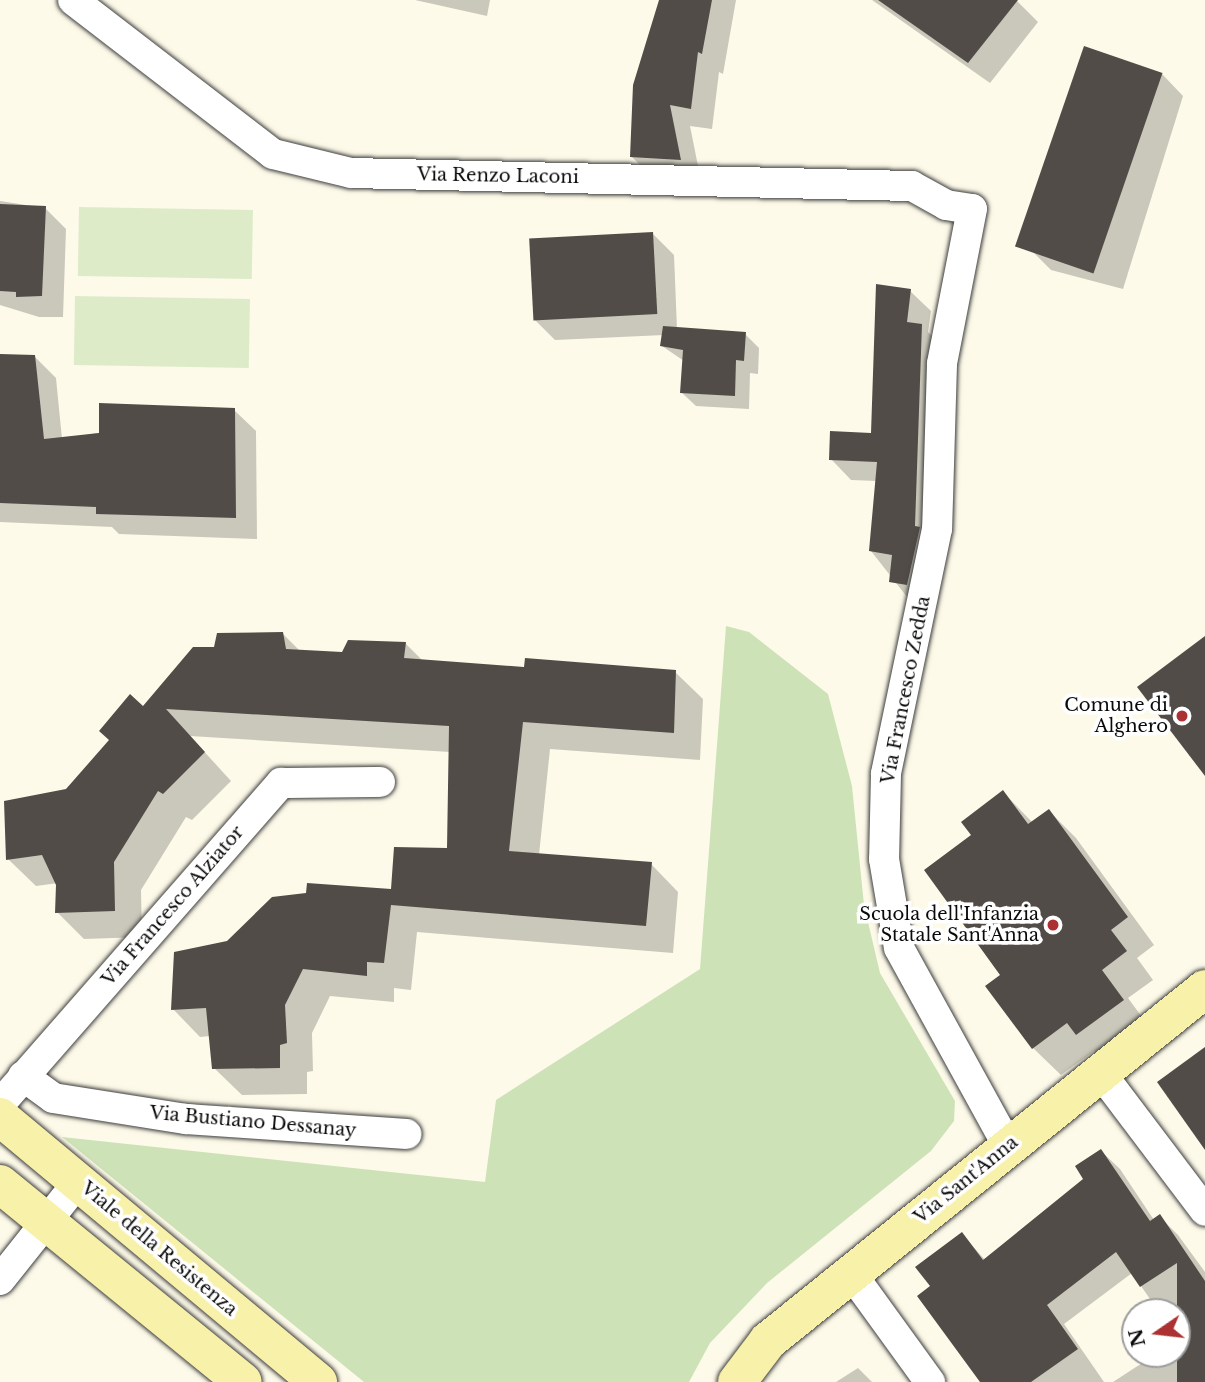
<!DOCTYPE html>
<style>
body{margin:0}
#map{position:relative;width:1205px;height:1382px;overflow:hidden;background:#fdfae9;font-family:"Libre Baskerville",serif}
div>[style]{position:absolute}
.green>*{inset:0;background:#cde3b7}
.pitch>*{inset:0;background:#deebc8;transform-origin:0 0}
.shadow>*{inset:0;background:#0003}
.building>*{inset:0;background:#524c48;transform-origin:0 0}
.roads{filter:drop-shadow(0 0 2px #3d3d3d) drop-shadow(0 0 2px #3d3d3d)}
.street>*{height:30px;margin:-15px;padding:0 15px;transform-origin:15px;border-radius:15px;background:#fff}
.secondary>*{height:38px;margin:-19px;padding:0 19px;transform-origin:19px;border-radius:19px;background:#f7f1aa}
.dots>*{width:19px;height:19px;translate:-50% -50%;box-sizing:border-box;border:4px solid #fff;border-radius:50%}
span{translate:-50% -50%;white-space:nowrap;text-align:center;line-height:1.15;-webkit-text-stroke:7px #fff;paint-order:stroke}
.street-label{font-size:18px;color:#0a0a0a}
.poi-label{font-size:18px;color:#0a0a0a}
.right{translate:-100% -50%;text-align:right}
.north{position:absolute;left:1121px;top:1298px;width:70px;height:70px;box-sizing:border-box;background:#fff;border:2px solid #9d9d9d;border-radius:50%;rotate:256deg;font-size:19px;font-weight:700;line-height:28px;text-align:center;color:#0a0a0a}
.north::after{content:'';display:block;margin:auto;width:24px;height:32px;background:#ac3132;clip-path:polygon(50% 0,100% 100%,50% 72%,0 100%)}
</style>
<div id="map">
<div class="green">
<i style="clip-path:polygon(726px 626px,749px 632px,828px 694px,852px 786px,864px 905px,880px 973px,955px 1101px,954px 1121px,931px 1151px,767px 1283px,710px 1343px,689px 1382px,364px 1382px,62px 1137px,485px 1182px,496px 1100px,700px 969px)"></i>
</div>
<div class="pitch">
<i style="left:79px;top:207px;width:174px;height:69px;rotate:1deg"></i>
<i style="left:75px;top:296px;width:175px;height:69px;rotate:1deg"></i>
</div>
<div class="shadow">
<i style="clip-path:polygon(415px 0,490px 0,487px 16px)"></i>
<i style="clip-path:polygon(661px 0,736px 0,723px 74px,719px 72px,712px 129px,690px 126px,701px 181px,653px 178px,632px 157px)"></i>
<i style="clip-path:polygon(872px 0,1016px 0,1038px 22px,990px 83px)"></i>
<i style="clip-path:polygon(1162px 74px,1183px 96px,1123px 289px,1051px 270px,1030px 249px)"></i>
<i style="clip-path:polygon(0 201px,45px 208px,66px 229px,63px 317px,39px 317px,0 305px)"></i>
<i style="clip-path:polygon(653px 234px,674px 255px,677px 329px,745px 334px,759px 348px,758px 374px,750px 373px,749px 409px,696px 406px,681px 392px,684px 361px,662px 346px,664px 335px,555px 340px,534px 319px)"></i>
<i style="clip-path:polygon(910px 291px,931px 311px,928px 332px,942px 346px,928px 604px,911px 602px,871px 551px,877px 481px,851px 480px,831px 459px,873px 435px)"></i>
<i style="clip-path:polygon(0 356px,34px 356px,56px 378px,62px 439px,234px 410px,256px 431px,257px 539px,119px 534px,112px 527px,0 522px)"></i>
<i style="clip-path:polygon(282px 633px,300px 651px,343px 653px,405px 643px,423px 661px,525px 669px,675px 672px,703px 699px,700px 760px,550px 749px,539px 855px,651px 864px,678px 892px,673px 953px,417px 932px,411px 990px,394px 988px,394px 1002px,330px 996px,312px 1033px,313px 1071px,307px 1072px,307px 1094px,242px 1095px,214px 1068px,210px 1036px,200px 1037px,173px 1009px,227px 943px,393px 891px,449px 849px,450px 752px,190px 736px,231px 781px,192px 820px,186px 817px,141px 890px,142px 937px,84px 939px,57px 912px,58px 883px,36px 886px,8px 859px,144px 709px,216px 648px)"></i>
<i style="clip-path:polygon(1003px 792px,1033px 823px,1049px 811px,1076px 838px,1154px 945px,1137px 958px,1153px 980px,1128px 998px,1150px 1028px,1104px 1062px,1094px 1051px,1061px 1075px,1033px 1048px,1003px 975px,973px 836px)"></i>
<i style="clip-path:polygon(1101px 1151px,1120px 1169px,1154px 1220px,1160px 1217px,1178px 1235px,1205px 1272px,1205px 1382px,1113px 1382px,1156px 1354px,1177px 1354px,1177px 1312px,1159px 1312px,1132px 1273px,1064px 1324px,1104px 1382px,982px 1382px,932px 1287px,962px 1234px,985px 1260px,1085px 1179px)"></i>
<i style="clip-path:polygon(858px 1368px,872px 1382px,836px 1382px)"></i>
</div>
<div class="building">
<i style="clip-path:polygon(659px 0,712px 0,702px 54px,698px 52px,691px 109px,670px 105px,681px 160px,630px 157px,633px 85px)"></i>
<i style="clip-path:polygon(878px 0,1018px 0,968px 63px)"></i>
<i style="left:1084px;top:46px;width:83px;height:212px;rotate:19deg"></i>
<i style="clip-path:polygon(0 204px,46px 206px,42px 296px,16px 297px,16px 292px,0 291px)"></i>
<i style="left:653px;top:232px;width:82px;height:124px;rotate:87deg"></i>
<i style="clip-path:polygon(876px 284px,911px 289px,907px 322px,922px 324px,915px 526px,920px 527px,907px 585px,889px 582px,892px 555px,869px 551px,877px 462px,829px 460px,830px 431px,871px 433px)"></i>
<i style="clip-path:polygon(663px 326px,746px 332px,744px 361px,736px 360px,735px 396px,680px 393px,683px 350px,660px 346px)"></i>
<i style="clip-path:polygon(0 354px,35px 355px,44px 439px,99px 433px,99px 403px,235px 408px,236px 518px,96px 514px,96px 507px,0 503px)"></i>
<i style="clip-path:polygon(283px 632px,286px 649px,342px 652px,348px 640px,406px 642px,404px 658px,524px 667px,525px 658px,676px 670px,674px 733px,523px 722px,509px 851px,652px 862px,646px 926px,391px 905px,384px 963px,367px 962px,367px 976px,303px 969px,285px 1005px,287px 1043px,280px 1045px,280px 1068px,212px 1069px,206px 1008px,171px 1010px,174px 952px,227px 941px,272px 897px,306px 893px,307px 883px,391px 889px,394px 847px,447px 848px,449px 726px,166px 709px,205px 752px,163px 794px,158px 791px,114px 862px,115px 911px,55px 913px,56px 885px,42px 855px,6px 860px,4px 801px,66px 789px,109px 740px,99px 731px,130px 694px,143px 706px,193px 647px,214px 647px,217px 633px)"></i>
<i style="clip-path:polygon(1205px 636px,1205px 776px,1137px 687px)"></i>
<i style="clip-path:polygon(1003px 790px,1028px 824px,1049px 809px,1128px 917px,1111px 930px,1127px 951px,1102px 970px,1124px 1000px,1076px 1035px,1067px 1023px,1032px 1049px,985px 986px,1000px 975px,924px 870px,971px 835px,961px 822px)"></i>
<i style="clip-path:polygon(1205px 1047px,1205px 1150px,1157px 1082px)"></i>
<i style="clip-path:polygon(1101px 1149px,1150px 1221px,1160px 1214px,1205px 1281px,1205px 1382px,1177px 1382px,1177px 1263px,1140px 1287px,1116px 1252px,1047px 1305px,1078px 1349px,1031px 1382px,980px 1382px,917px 1296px,930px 1286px,915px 1267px,962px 1232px,983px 1260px,1083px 1179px,1075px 1166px)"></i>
</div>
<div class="roads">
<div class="street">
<i style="left:73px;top:0;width:252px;rotate:37.6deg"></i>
<i style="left:273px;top:154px;width:80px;rotate:13.7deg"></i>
<i style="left:351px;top:173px;width:561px;rotate:1.33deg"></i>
<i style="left:912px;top:186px;width:39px;rotate:29deg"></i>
<i style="left:946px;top:205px;width:26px;rotate:9deg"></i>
<i style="left:972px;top:209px;width:158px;rotate:101deg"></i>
<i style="left:942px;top:364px;width:165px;rotate:91.7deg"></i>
<i style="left:937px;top:529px;width:250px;rotate:101.8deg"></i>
<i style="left:886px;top:774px;width:85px;rotate:91.3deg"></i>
<i style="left:884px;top:859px;width:90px;rotate:80.4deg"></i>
<i style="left:899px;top:948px;width:226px;rotate:61.2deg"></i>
<i style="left:1100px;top:1072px;width:174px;rotate:52.9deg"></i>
<i style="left:23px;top:1076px;width:37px;rotate:36deg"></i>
<i style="left:53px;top:1098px;width:135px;rotate:9deg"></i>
<i style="left:186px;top:1119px;width:221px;rotate:3.9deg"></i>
<i style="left:0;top:1104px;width:427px;rotate:-48.8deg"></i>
<i style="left:281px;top:783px;width:99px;rotate:-0.6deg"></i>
<i style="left:851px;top:1273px;width:135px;rotate:54.1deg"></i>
<i style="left:0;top:1280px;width:125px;rotate:-51.5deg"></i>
</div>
<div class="secondary">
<i style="left:0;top:1117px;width:414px;rotate:39.8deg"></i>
<i style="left:0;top:1184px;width:313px;rotate:39.2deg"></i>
<i style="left:737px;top:1382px;width:51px;rotate:-52.9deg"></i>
<i style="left:768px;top:1341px;width:561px;rotate:-38.85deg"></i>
</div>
</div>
<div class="dots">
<i style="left:1182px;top:716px;background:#ac3132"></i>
<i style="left:1053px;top:925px;background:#ac3132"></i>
</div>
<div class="street-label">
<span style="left:498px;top:176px;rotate:1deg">Via Renzo Laconi</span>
<span style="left:906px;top:690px;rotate:-79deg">Via Francesco Zedda</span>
<span style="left:173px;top:906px;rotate:-49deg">Via Francesco Alziator</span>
<span style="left:253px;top:1122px;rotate:5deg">Via Bustiano Dessanay</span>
<span style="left:966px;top:1180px;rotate:-39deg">Via Sant'Anna</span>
<span style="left:159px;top:1249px;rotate:40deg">Viale della Resistenza</span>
</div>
<div class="poi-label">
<span class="right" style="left:1168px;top:716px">Comune di<br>Alghero</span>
<span class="right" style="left:1039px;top:925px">Scuola dell'Infanzia<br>Statale Sant'Anna</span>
</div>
<div class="north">N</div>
</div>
